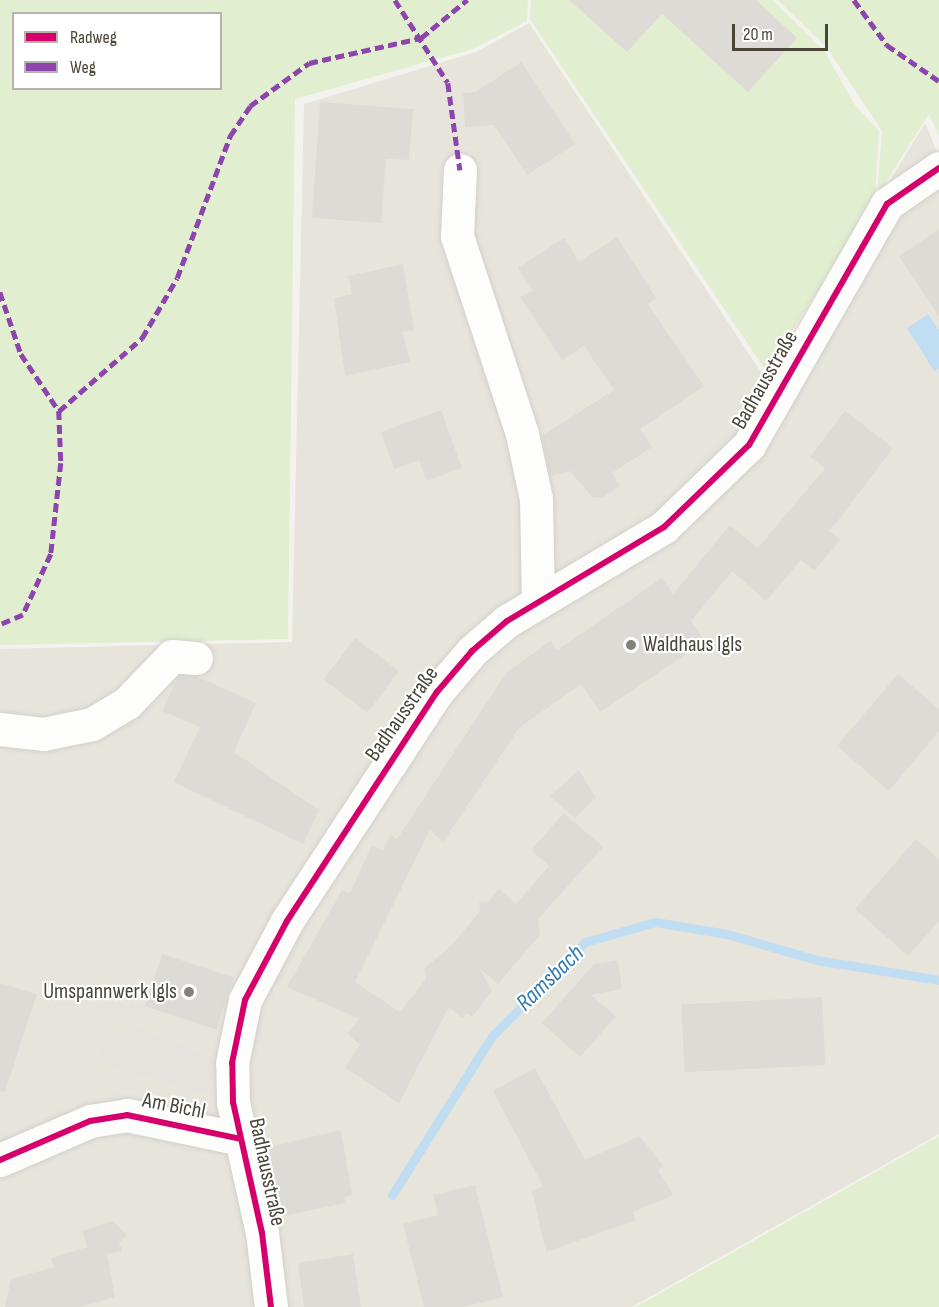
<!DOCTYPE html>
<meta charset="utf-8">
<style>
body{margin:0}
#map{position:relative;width:939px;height:1307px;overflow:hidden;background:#f4f2ee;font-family:"Sofia Sans Condensed",sans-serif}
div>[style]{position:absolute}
.residential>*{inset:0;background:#e7e4dc}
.green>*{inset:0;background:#e1eecf}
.parking>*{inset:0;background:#e6e3df}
.water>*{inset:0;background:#c0ddf1}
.stream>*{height:9px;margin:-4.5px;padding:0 4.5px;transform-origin:4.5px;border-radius:4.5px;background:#c0ddf1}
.building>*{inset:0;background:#dedbd6;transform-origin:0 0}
.roads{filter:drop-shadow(0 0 2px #d2d0cb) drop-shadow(0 0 2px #d2d0cb)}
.minor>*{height:33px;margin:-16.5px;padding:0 16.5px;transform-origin:16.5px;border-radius:16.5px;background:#fdfdfc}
.quiet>*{height:4.5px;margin-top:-2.25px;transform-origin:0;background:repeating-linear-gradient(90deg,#8e44ad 0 9px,transparent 0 13.5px)}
.cycleway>*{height:6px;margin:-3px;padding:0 3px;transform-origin:3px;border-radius:3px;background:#d6006c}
.dots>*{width:16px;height:16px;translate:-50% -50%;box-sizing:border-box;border:3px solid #fff;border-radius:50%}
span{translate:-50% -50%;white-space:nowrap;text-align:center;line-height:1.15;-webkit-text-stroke:4.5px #fff;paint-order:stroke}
.street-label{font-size:22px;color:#4b4439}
.poi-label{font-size:22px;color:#4b4439}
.left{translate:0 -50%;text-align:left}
.right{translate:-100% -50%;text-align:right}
.water-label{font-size:24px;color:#2e7ab2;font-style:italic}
.legend{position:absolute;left:12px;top:12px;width:210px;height:78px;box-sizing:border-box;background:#fff;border:2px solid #b7b4b0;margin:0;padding:8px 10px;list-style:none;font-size:18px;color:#4b4439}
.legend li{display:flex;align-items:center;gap:12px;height:30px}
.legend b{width:30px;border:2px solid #b7b4b0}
.scale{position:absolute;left:732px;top:24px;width:96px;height:27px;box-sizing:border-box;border:3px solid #4b4439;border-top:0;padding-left:8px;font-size:18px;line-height:21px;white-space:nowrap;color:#4b4439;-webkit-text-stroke:4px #fff;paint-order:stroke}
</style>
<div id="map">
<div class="residential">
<i style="clip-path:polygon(529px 23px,767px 381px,925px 123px,939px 156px,939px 1134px,632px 1307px,0 1307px,0 649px,292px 642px,304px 104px,476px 52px)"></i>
</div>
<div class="green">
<i style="clip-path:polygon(evenodd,0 0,528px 0,527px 21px,473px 49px,295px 99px,288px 639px,0 645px,0 0,14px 14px,220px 14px,220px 88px,14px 88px,14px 14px)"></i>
<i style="clip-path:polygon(531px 0,773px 0,825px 52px,855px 105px,879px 131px,875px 201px,766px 371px,530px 19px)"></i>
<i style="clip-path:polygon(778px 0,939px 0,939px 136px,929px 114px,877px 196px,882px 131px,828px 49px)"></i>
<i style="clip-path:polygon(939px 1136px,939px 1307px,636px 1307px)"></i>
</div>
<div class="parking">
<i style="clip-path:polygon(130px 1024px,221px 1061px,220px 1098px,96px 1062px,104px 1045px)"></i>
</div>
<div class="water">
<i style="clip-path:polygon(928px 314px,939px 330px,939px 368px,934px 371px,907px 328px)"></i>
</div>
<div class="stream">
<i style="left:392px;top:1195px;width:188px;rotate:-57.8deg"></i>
<i style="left:492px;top:1036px;width:132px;rotate:-45.3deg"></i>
<i style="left:585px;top:942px;width:73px;rotate:-15.9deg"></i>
<i style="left:655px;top:922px;width:73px;rotate:9.5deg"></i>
<i style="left:727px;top:934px;width:94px;rotate:16.1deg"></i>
<i style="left:817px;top:960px;width:124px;rotate:9.3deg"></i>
</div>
<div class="building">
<i style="clip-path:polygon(569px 0,756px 0,797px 38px,748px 92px,662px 14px,627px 52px)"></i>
<i style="clip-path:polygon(521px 62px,575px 144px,527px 175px,494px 125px,465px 127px,463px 93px,476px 92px)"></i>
<i style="clip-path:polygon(320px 102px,413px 109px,409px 160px,386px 159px,381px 223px,312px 218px)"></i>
<i style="clip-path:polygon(939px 229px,939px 317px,899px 256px)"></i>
<i style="clip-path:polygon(617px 237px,656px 298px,648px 304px,704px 386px,640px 429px,652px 447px,612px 473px,620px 486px,602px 498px,592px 497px,570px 471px,550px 476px,542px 436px,614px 390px,584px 346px,562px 360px,520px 297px,533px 290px,518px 268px,564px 238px,579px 262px)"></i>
<i style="clip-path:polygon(403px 264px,414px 330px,403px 332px,410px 362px,345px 376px,334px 298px,352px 294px,348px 276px)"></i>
<i style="clip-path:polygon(441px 410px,462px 468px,426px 481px,419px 460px,394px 469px,381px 432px)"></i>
<i style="clip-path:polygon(845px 411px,893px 448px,830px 531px,840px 540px,814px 571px,801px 560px,766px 601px,732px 571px,691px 621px,705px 641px,600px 712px,581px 684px,519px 728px,443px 842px,430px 830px,355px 982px,400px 1012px,426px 979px,424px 969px,453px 944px,480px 911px,479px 902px,489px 901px,499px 889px,516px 904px,549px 866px,531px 850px,564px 813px,603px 847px,538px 919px,540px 935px,498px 984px,480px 969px,492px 991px,472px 1017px,467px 1013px,462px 1018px,449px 1007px,399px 1103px,345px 1068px,360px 1045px,347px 1033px,359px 1019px,287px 987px,342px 890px,350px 893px,372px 845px,383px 850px,390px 835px,397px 839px,507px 672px,551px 641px,557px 650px,662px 578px,673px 594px,730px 525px,758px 548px,825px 468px,810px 457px)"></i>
<i style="left:355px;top:638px;width:55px;height:52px;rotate:37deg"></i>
<i style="clip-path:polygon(898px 674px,939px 709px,939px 731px,889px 791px,837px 746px)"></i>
<i style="clip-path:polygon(179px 675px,196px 676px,256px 703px,234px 752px,319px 810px,303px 844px,174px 782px,200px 727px,162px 711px)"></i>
<i style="clip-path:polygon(579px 770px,596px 798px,575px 818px,550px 796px)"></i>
<i style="clip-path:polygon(916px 839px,939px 859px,939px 921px,908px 956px,855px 909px)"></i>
<i style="left:162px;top:954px;width:75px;height:55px;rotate:18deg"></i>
<i style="clip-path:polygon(618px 960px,622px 989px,591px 995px,616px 1016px,580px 1057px,542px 1023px,594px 964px)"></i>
<i style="clip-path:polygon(0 983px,37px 994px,5px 1092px,0 1091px)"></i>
<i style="left:822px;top:997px;width:68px;height:141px;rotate:87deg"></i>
<i style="clip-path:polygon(535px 1068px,585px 1160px,640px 1136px,663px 1166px,658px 1170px,673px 1195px,633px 1212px,636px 1220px,546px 1252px,532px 1191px,543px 1186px,493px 1091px)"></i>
<i style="clip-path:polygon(341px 1130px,352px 1195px,344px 1197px,345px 1203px,279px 1217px,265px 1148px)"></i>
<i style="clip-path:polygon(475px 1185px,503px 1297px,464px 1307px,424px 1307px,403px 1224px,438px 1215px,433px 1195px)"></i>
<i style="clip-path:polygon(113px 1221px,127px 1235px,119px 1243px,122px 1251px,107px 1254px,115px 1297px,81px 1307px,5px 1307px,11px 1279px,54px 1267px,51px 1258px,87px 1247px,82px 1231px)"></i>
<i style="clip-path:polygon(353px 1254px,361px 1307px,304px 1307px,298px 1263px)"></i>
</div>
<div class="roads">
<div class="minor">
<i style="left:460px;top:170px;width:66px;rotate:92.6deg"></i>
<i style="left:457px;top:236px;width:208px;rotate:71.8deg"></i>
<i style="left:522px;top:434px;width:66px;rotate:77.8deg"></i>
<i style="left:536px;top:499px;width:102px;rotate:88.9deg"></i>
<i style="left:0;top:729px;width:43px;rotate:6.6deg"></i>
<i style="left:43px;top:734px;width:50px;rotate:-11.5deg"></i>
<i style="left:92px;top:724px;width:41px;rotate:-31deg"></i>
<i style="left:127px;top:703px;width:65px;rotate:-46.2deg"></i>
<i style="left:172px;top:656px;width:24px;rotate:5deg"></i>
<i style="left:0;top:1160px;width:98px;rotate:-23.4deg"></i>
<i style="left:90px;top:1121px;width:37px;rotate:-9deg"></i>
<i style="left:127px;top:1115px;width:116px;rotate:11.9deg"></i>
<i style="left:271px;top:1307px;width:75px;rotate:-96.9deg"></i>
<i style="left:262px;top:1233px;width:134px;rotate:-102.5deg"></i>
<i style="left:233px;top:1102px;width:39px;rotate:-91deg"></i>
<i style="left:232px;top:1063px;width:64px;rotate:-78.3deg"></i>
<i style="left:245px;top:1000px;width:89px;rotate:-62deg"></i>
<i style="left:287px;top:921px;width:274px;rotate:-56.8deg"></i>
<i style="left:437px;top:692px;width:54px;rotate:-49.5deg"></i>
<i style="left:472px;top:651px;width:46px;rotate:-40.6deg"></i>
<i style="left:507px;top:621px;width:183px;rotate:-30.9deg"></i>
<i style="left:664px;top:527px;width:118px;rotate:-44deg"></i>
<i style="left:749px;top:445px;width:278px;rotate:-60.2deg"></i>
<i style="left:887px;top:204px;width:63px;rotate:-34.7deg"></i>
</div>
</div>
<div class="quiet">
<i style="left:395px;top:0;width:98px;rotate:57.4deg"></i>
<i style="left:448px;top:83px;width:88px;rotate:82.1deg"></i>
<i style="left:854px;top:0;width:56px;rotate:53.7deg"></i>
<i style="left:887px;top:45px;width:63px;rotate:34.7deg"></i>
<i style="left:0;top:292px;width:65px;rotate:71.3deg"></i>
<i style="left:21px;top:354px;width:69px;rotate:56.3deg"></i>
<i style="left:59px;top:411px;width:52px;rotate:87.8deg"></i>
<i style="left:61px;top:463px;width:92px;rotate:96.3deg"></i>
<i style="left:51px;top:554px;width:67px;rotate:114.7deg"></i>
<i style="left:23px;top:615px;width:25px;rotate:157deg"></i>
<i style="left:59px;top:411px;width:111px;rotate:-41.3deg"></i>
<i style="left:142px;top:338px;width:69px;rotate:-59.7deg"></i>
<i style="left:177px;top:278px;width:152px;rotate:-69.5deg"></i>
<i style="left:230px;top:136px;width:36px;rotate:-56deg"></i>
<i style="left:250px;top:106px;width:73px;rotate:-36.1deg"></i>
<i style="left:309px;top:63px;width:115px;rotate:-12.6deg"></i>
<i style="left:421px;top:38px;width:60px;rotate:-39.6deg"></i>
</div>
<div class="cycleway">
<i style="left:0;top:1160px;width:98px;rotate:-23.4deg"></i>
<i style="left:90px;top:1121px;width:37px;rotate:-9deg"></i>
<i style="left:127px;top:1115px;width:116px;rotate:11.9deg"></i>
<i style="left:271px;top:1307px;width:75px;rotate:-96.9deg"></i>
<i style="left:262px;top:1233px;width:134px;rotate:-102.5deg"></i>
<i style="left:233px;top:1102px;width:39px;rotate:-91deg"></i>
<i style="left:232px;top:1063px;width:64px;rotate:-78.3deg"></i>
<i style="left:245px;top:1000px;width:89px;rotate:-62deg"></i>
<i style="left:287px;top:921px;width:274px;rotate:-56.8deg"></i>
<i style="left:437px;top:692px;width:54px;rotate:-49.5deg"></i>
<i style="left:472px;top:651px;width:46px;rotate:-40.6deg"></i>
<i style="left:507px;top:621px;width:183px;rotate:-30.9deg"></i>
<i style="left:664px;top:527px;width:118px;rotate:-44deg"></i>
<i style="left:749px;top:445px;width:278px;rotate:-60.2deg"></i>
<i style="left:887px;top:204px;width:63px;rotate:-34.7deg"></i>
</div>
<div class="dots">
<i style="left:631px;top:645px;background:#868178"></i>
<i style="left:189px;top:992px;background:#868178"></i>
</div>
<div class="street-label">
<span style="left:765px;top:380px;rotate:-60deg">Badhausstraße</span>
<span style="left:402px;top:714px;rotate:-55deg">Badhausstraße</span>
<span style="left:174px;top:1106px;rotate:11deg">Am Bichl</span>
<span style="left:267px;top:1172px;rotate:78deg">Badhausstraße</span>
</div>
<div class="poi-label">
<span class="left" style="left:643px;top:645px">Waldhaus Igls</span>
<span class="right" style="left:177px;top:992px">Umspannwerk Igls</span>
</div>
<div class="water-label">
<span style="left:550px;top:978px;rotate:-44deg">Ramsbach</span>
</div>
<ul class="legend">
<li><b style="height:8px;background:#d6006c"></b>Radweg</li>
<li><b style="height:8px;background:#8e44ad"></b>Weg</li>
</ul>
<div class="scale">20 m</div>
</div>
